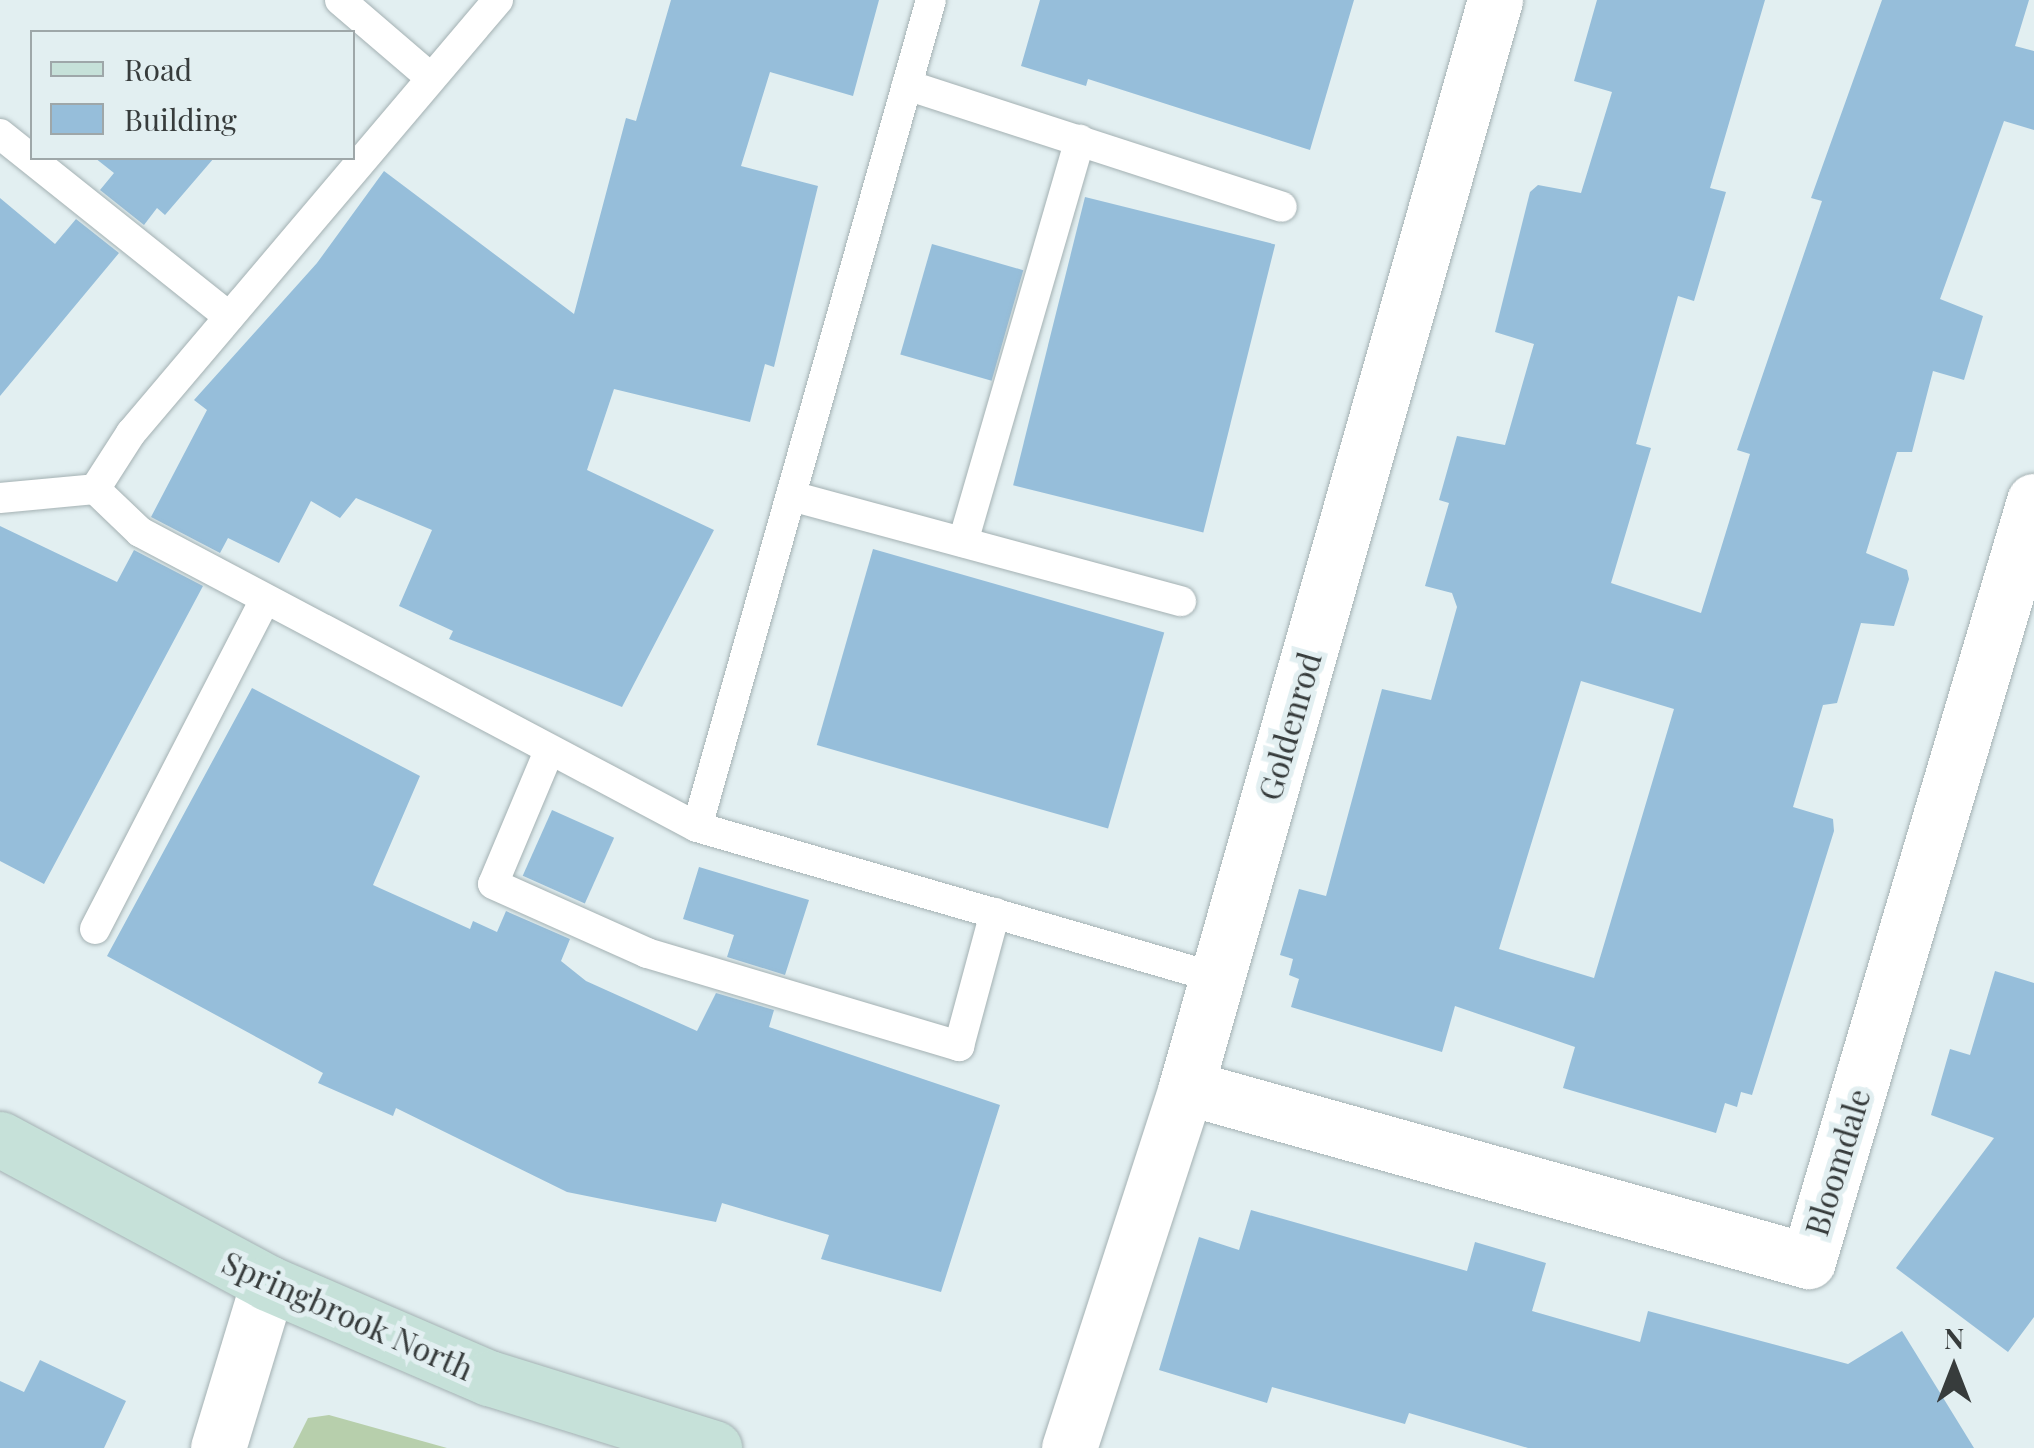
<!DOCTYPE html>
<style>
body{margin:0}
#map{position:relative;width:2034px;height:1448px;overflow:hidden;background:#e2eff1;font-family:"Playfair Display",serif}
div>[style]{position:absolute}
.green>*{inset:0;background:#b7cfac}
.building>*{inset:0;background:#96beda;transform-origin:0 0}
.roads{filter:drop-shadow(0 0 2px #a4b1b3) drop-shadow(0 0 2px #a4b1b3)}
.lane>*{height:30px;margin:-15px;padding:0 15px;transform-origin:15px;border-radius:15px;background:#fff}
.street>*{height:55px;margin:-27.5px;padding:0 27.5px;transform-origin:27.5px;border-radius:27.5px;background:#fff}
.secondary>*{height:55px;margin:-27.5px;padding:0 27.5px;transform-origin:27.5px;border-radius:27.5px;background:#c6e1d9}
span{translate:-50% -50%;white-space:nowrap;text-align:center;line-height:1.15;-webkit-text-stroke:10px #e2eff1;paint-order:stroke}
.street-label{font-size:32px;color:#373c3c}
.legend{position:absolute;left:30px;top:30px;width:325px;height:130px;box-sizing:border-box;background:#e2eff1;border:2px solid #9ea7a9;margin:0;padding:12px 18px;list-style:none;font-size:30px;color:#373c3c}
.legend li{display:flex;align-items:center;gap:20px;height:50px}
.legend b{width:50px;border:2px solid #9ea7a9}
.north{position:absolute;left:1904px;top:1318px;width:100px;height:100px;-webkit-text-stroke:8px #e2eff1;paint-order:stroke;rotate:0deg;font-size:28px;font-weight:700;line-height:40px;text-align:center;color:#373c3c}
.north::after{content:'';display:block;margin:auto;width:35px;height:45px;background:#373c3c;clip-path:polygon(50% 0,100% 100%,50% 72%,0 100%)}
</style>
<div id="map">
<div class="green">
<i style="clip-path:polygon(329px 1415px,447px 1448px,293px 1448px,308px 1418px)"></i>
</div>
<div class="building">
<i style="clip-path:polygon(671px 0,879px 0,853px 96px,770px 72px,741px 166px,818px 186px,774px 367px,765px 364px,750px 422px,614px 389px,587px 470px,714px 530px,622px 707px,449px 639px,453px 631px,399px 606px,432px 530px,356px 498px,340px 518px,311px 501px,279px 563px,228px 538px,220px 553px,151px 517px,207px 410px,194px 400px,317px 263px,384px 171px,574px 314px,626px 118px,636px 121px)"></i>
<i style="clip-path:polygon(1040px 0,1354px 0,1310px 150px,1088px 79px,1086px 86px,1021px 66px)"></i>
<i style="clip-path:polygon(evenodd,1597px 0,1765px 0,1710px 188px,1726px 192px,1694px 301px,1678px 296px,1636px 444px,1651px 448px,1611px 583px,1701px 613px,1750px 454px,1737px 450px,1822px 201px,1811px 198px,1882px 0,2029px 0,2015px 46px,2034px 51px,2034px 130px,2004px 121px,1940px 299px,1983px 316px,1964px 380px,1933px 371px,1912px 452px,1897px 452px,1866px 553px,1907px 570px,1909px 579px,1894px 626px,1861px 623px,1837px 703px,1823px 705px,1793px 807px,1833px 819px,1834px 831px,1752px 1095px,1741px 1092px,1737px 1107px,1725px 1103px,1716px 1133px,1563px 1088px,1575px 1047px,1455px 1006px,1442px 1052px,1291px 1007px,1299px 979px,1289px 975px,1293px 959px,1280px 955px,1299px 889px,1326px 896px,1382px 689px,1431px 700px,1457px 607px,1452px 593px,1425px 586px,1449px 503px,1439px 500px,1457px 436px,1505px 445px,1534px 344px,1495px 332px,1530px 192px,1538px 185px,1581px 193px,1612px 92px,1574px 81px,1597px 0,1581px 681px,1674px 709px,1594px 978px,1499px 949px,1581px 681px)"></i>
<i style="clip-path:polygon(95px 158px,214px 158px,165px 215px,157px 208px,144px 225px,100px 190px,114px 173px)"></i>
<i style="left:1085px;top:197px;width:196px;height:297px;rotate:14deg"></i>
<i style="clip-path:polygon(0 198px,55px 244px,76px 219px,119px 253px,0 396px)"></i>
<i style="left:932px;top:244px;width:95px;height:115px;rotate:16deg"></i>
<i style="clip-path:polygon(0 526px,117px 582px,134px 550px,203px 586px,44px 884px,0 861px)"></i>
<i style="left:873px;top:549px;width:303px;height:204px;rotate:16deg"></i>
<i style="clip-path:polygon(252px 688px,420px 776px,373px 885px,470px 929px,473px 921px,497px 932px,506px 911px,570px 939px,561px 961px,586px 981px,697px 1031px,716px 993px,774px 1010px,769px 1027px,1000px 1105px,941px 1292px,821px 1259px,829px 1235px,722px 1203px,716px 1222px,567px 1192px,396px 1108px,393px 1116px,318px 1083px,323px 1073px,107px 956px)"></i>
<i style="left:552px;top:810px;width:68px;height:72px;rotate:24deg"></i>
<i style="clip-path:polygon(699px 867px,809px 900px,785px 975px,727px 957px,734px 935px,683px 919px)"></i>
<i style="clip-path:polygon(1995px 971px,2034px 983px,2034px 1317px,2008px 1352px,1896px 1268px,1994px 1138px,1931px 1115px,1950px 1049px,1970px 1055px)"></i>
<i style="clip-path:polygon(1251px 1210px,1467px 1271px,1475px 1242px,1546px 1263px,1532px 1311px,1640px 1342px,1648px 1311px,1848px 1364px,1902px 1331px,1974px 1448px,1528px 1448px,1409px 1413px,1405px 1424px,1272px 1387px,1267px 1403px,1159px 1370px,1199px 1237px,1239px 1250px)"></i>
<i style="clip-path:polygon(40px 1360px,126px 1401px,104px 1448px,0 1448px,0 1381px,24px 1392px)"></i>
</div>
<div class="roads">
<div class="lane">
<i style="left:340px;top:0;width:120px;rotate:40.6deg"></i>
<i style="left:498px;top:0;width:568px;rotate:130.28deg"></i>
<i style="left:131px;top:433px;width:67px;rotate:122.7deg"></i>
<i style="left:95px;top:489px;width:62px;rotate:43.7deg"></i>
<i style="left:140px;top:532px;width:630px;rotate:27.91deg"></i>
<i style="left:697px;top:827px;width:541px;rotate:16.19deg"></i>
<i style="left:907px;top:85px;width:394px;rotate:18deg"></i>
<i style="left:0;top:134px;width:293px;rotate:38.6deg"></i>
<i style="left:791px;top:496px;width:404px;rotate:15.1deg"></i>
<i style="left:0;top:498px;width:95px;rotate:-5.4deg"></i>
<i style="left:963px;top:542px;width:419px;rotate:-73.8deg"></i>
<i style="left:549px;top:751px;width:144px;rotate:112.8deg"></i>
<i style="left:493px;top:884px;width:169px;rotate:24.1deg"></i>
<i style="left:647px;top:953px;width:326px;rotate:16.6deg"></i>
<i style="left:959px;top:1046px;width:138px;rotate:-74.9deg"></i>
<i style="left:697px;top:827px;width:859px;rotate:-74.2deg"></i>
<i style="left:95px;top:929px;width:370px;rotate:-62.7deg"></i>
</div>
<div class="street">
<i style="left:1186px;top:1087px;width:646px;rotate:15.63deg"></i>
<i style="left:1808px;top:1261px;width:793px;rotate:-73.44deg"></i>
<i style="left:218px;top:1448px;width:172px;rotate:-73.1deg"></i>
<i style="left:1069px;top:1448px;width:379px;rotate:-72deg"></i>
<i style="left:1186px;top:1087px;width:1130px;rotate:-74.13deg"></i>
</div>
<div class="secondary">
<i style="left:0;top:1139px;width:304px;rotate:28.2deg"></i>
<i style="left:268px;top:1283px;width:241px;rotate:23.3deg"></i>
<i style="left:489px;top:1378px;width:236px;rotate:17.3deg"></i>
</div>
</div>
<div class="street-label">
<span style="left:1289px;top:726px;rotate:-74deg">Goldenrod</span>
<span style="left:1837px;top:1162px;rotate:-73deg">Bloomdale</span>
<span style="left:348px;top:1315px;rotate:24deg">Springbrook North</span>
</div>
<ul class="legend">
<li><b style="height:12px;background:#c6e1d9"></b>Road</li>
<li><b style="height:28px;background:#96beda"></b>Building</li>
</ul>
<div class="north">N</div>
</div>
